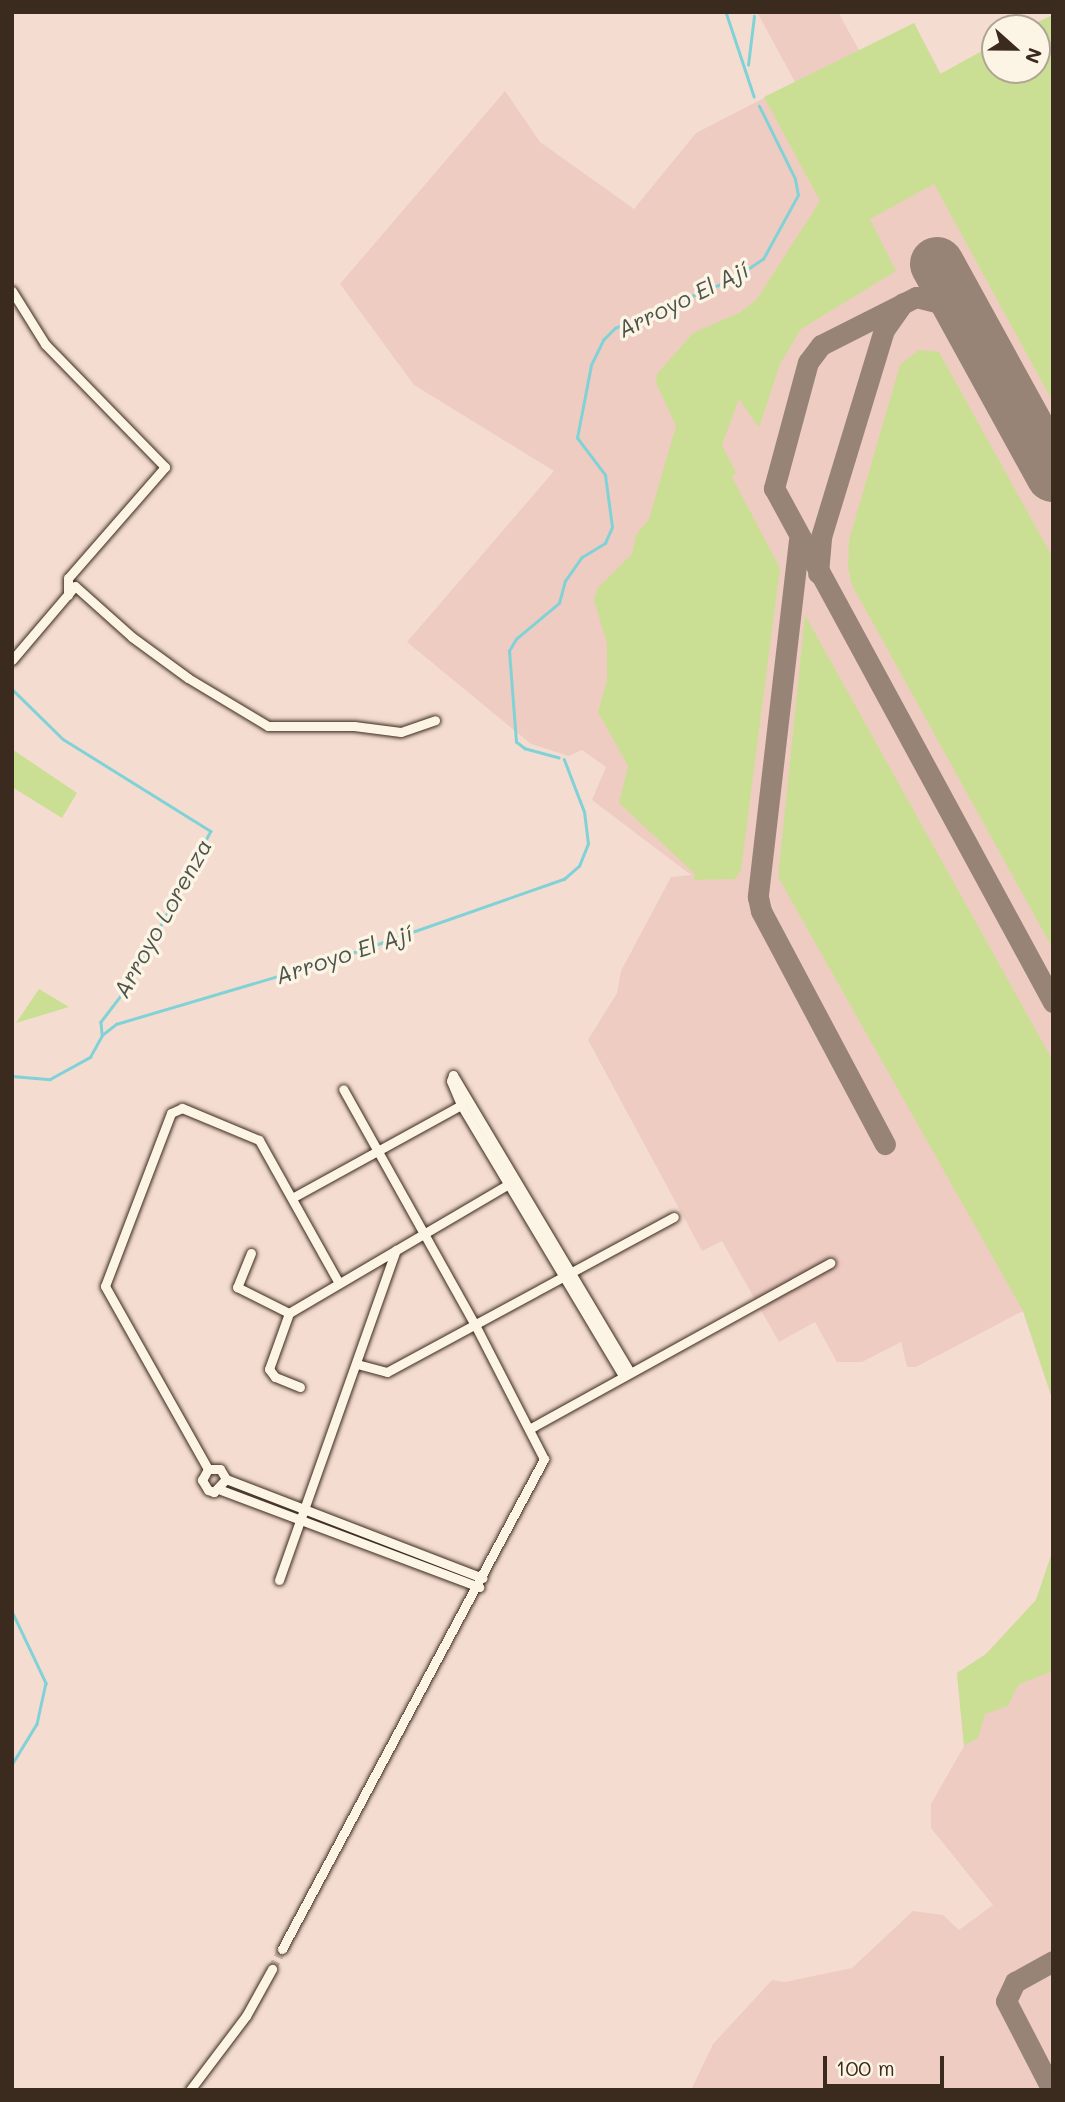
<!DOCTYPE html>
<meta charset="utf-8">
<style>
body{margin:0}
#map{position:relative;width:1065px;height:2102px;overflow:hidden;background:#f4ddd0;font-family:Mali,sans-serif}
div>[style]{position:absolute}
.built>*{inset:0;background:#eeccc2}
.green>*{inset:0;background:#cbdf94}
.stream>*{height:2.5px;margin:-1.25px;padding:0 1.25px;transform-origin:1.25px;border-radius:1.25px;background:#81d2d7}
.taxiway>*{height:21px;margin:-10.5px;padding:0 10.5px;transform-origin:10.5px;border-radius:10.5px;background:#988477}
.runway>*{height:54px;margin:-27px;padding:0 27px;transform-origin:27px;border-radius:27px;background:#988477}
.minor-tunnel>*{height:9px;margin-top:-4.5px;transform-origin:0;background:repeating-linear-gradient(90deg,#cfb9ac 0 9px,transparent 0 13.5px)}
.roads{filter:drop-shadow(0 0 2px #3b2a1e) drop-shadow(0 0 2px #3b2a1e)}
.minor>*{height:9px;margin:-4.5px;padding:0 4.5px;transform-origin:4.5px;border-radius:4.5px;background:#fcf5e5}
span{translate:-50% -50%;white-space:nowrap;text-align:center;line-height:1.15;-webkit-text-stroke:7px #fcf5e5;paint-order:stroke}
.water-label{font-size:23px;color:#4c544c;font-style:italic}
.frame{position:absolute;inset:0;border:14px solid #3b2a1e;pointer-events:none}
.north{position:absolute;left:981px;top:14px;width:70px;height:70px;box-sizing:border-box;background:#fcf5e5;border:2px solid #afa495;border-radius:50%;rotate:111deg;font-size:19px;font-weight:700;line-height:28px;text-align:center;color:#3b2a1e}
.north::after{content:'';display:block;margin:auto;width:24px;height:32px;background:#3b2a1e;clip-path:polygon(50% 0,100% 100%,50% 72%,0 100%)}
.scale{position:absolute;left:823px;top:2056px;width:121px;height:32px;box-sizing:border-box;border:4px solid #3b2a1e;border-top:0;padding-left:9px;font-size:21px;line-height:24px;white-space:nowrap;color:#3b2a1e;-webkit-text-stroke:5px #fcf5e5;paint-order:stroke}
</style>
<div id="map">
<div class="built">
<i style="clip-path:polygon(757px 12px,838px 12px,860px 52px,914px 23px,941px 74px,995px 44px,995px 70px,1037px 70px,1037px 28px,1025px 28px,1053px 15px,1053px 1401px,1023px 1311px,916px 1367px,907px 1367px,901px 1342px,862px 1362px,837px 1362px,815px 1322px,779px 1342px,722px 1241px,702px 1251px,588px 1040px,617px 993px,621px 971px,671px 877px,691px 875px,592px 800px,606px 767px,582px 750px,569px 756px,531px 744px,407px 642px,554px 471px,414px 385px,340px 284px,505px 91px,540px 142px,634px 209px,696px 133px,795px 82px)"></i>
<i style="clip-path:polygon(1053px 1550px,1053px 2090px,691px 2090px,713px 2044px,772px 1980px,785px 1982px,852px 1968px,913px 1911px,943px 1915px,959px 1930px,993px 1905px,931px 1828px,931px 1804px,964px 1746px,957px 1673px,986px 1654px,1036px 1600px)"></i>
</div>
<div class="green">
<i style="clip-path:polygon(1053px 15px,1053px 402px,934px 184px,870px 219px,896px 271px,801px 329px,780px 364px,759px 428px,739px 399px,722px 445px,736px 473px,732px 477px,780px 568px,741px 870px,735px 879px,694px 880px,695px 874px,619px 803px,628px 766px,598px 712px,607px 680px,607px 644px,594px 600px,597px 589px,632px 554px,636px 535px,649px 519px,676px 426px,656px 383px,657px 374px,693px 333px,741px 312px,757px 299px,820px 201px,764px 97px,914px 23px,940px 74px,995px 44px,995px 70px,1037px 70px,1037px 28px,1025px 28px)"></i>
<i style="clip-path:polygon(919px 350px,939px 352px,1053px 558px,1053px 949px,852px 585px,848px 568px,849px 540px,900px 365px)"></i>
<i style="clip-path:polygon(805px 615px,1053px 1061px,1053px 1401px,1023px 1311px,778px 877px)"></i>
<i style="clip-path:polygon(12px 749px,77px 793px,62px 818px,12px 787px)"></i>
<i style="clip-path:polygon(39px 989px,69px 1007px,16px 1023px)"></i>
<i style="clip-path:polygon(1053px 1550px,1053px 1671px,1018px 1685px,1008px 1706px,985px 1714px,978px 1738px,964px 1746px,957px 1673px,986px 1654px,1036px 1600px)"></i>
</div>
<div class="stream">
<i style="left:726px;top:12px;width:89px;rotate:71.6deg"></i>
<i style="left:748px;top:65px;width:49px;rotate:-83deg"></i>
<i style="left:12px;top:689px;width:71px;rotate:44.4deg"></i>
<i style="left:63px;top:739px;width:174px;rotate:31.9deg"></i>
<i style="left:211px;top:831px;width:173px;rotate:117.9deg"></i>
<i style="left:130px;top:984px;width:48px;rotate:127.3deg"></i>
<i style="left:101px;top:1022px;width:12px;rotate:85deg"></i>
<i style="left:559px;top:758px;width:35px;rotate:-165deg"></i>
<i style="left:525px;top:749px;width:11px;rotate:-142deg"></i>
<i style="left:516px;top:742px;width:91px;rotate:-94.4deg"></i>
<i style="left:509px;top:651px;width:14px;rotate:-60deg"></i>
<i style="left:516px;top:639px;width:56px;rotate:-39.9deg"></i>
<i style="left:559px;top:603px;width:23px;rotate:-75deg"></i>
<i style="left:565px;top:581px;width:29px;rotate:-55deg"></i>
<i style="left:582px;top:557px;width:27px;rotate:-31deg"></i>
<i style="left:605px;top:543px;width:17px;rotate:-66deg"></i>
<i style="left:612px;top:527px;width:52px;rotate:-97.7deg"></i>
<i style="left:605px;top:475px;width:46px;rotate:-127.1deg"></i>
<i style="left:577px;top:438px;width:74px;rotate:-79.1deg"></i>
<i style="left:591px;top:365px;width:28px;rotate:-64deg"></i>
<i style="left:603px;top:340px;width:17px;rotate:-45deg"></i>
<i style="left:615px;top:328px;width:128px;rotate:-22.6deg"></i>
<i style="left:733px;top:279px;width:36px;rotate:-34deg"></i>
<i style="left:763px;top:259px;width:73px;rotate:-61.3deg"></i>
<i style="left:798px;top:195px;width:16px;rotate:-101deg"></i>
<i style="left:795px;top:179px;width:81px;rotate:-116.3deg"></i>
<i style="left:12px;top:1076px;width:38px;rotate:5deg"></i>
<i style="left:50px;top:1079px;width:46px;rotate:-28.8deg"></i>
<i style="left:90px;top:1057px;width:25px;rotate:-61deg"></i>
<i style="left:102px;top:1035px;width:18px;rotate:-38deg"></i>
<i style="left:116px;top:1024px;width:228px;rotate:-16.5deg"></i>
<i style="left:335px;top:959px;width:243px;rotate:-19.3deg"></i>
<i style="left:564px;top:879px;width:20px;rotate:-41deg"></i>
<i style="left:579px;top:866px;width:24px;rotate:-68deg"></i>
<i style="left:588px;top:844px;width:32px;rotate:-97deg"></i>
<i style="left:584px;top:812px;width:56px;rotate:-111deg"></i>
<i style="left:12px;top:1611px;width:80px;rotate:64.7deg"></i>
<i style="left:46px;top:1683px;width:42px;rotate:102.4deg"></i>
<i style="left:37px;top:1724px;width:48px;rotate:121.4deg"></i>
</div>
<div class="taxiway">
<i style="left:969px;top:322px;width:23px;rotate:-137deg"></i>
<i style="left:952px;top:306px;width:37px;rotate:-166deg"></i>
<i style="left:916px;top:297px;width:106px;rotate:153.2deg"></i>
<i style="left:821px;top:345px;width:21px;rotate:127deg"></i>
<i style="left:808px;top:362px;width:131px;rotate:105.1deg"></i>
<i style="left:774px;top:488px;width:585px;rotate:61.51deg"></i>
<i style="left:799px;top:540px;width:359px;rotate:96.6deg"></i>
<i style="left:758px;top:897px;width:14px;rotate:78deg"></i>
<i style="left:761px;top:911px;width:264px;rotate:62deg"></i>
<i style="left:818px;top:573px;width:36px;rotate:-85deg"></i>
<i style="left:821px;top:537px;width:216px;rotate:-73.1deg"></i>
<i style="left:884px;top:330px;width:33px;rotate:-55deg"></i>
<i style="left:1052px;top:2090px;width:100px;rotate:-117.3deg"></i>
<i style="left:1006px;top:2001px;width:21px;rotate:-65deg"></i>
<i style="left:1015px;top:1982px;width:43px;rotate:-28.9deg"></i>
</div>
<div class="runway">
<i style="left:937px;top:264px;width:241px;rotate:61.2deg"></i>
</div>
<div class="minor-tunnel">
<i style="left:272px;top:1969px;width:22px;rotate:-63deg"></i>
</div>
<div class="roads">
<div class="minor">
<i style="left:12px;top:291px;width:62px;rotate:58.1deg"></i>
<i style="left:45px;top:344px;width:172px;rotate:45.7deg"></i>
<i style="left:165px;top:467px;width:147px;rotate:131.1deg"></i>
<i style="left:68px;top:578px;width:17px;rotate:90deg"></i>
<i style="left:12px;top:660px;width:97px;rotate:-49.6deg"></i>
<i style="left:75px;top:586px;width:76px;rotate:41.8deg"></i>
<i style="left:132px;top:637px;width:69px;rotate:36.2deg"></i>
<i style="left:188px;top:678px;width:93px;rotate:31deg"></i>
<i style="left:268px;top:726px;width:86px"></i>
<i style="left:354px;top:726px;width:47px;rotate:7.3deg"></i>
<i style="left:401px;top:732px;width:36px;rotate:-19deg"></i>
<i style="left:453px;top:1075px;width:6px;rotate:108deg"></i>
<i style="left:451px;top:1081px;width:26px;rotate:67deg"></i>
<i style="left:461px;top:1105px;width:316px;rotate:59.1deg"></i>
<i style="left:453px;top:1075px;width:346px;rotate:59.2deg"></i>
<i style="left:292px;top:1198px;width:193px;rotate:-28.8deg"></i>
<i style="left:251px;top:1253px;width:37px;rotate:112deg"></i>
<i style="left:237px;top:1287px;width:58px;rotate:26.6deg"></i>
<i style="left:357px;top:1364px;width:31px;rotate:15deg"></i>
<i style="left:387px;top:1372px;width:326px;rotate:-28.4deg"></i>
<i style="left:300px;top:1387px;width:27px;rotate:-158deg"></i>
<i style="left:275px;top:1377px;width:10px;rotate:-127deg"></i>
<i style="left:269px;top:1369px;width:59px;rotate:-70.3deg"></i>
<i style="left:289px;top:1313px;width:253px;rotate:-30.4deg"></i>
<i style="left:531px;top:1428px;width:342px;rotate:-28.9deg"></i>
<i style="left:208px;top:1469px;width:210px;rotate:-119.4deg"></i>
<i style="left:105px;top:1286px;width:185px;rotate:-69.1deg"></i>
<i style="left:171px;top:1113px;width:12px;rotate:-24deg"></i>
<i style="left:182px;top:1108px;width:83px;rotate:22.6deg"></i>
<i style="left:259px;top:1140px;width:164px;rotate:60.8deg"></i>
<i style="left:226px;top:1479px;width:18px;rotate:133deg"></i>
<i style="left:214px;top:1492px;width:6px;rotate:-162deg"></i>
<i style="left:208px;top:1490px;width:12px;rotate:-121deg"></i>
<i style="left:202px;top:1480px;width:13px;rotate:-61deg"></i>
<i style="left:208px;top:1469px;width:12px"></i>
<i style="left:220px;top:1469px;width:12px;rotate:59deg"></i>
<i style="left:226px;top:1479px;width:275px;rotate:21.1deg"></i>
<i style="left:221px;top:1490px;width:276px;rotate:20.6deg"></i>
<i style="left:279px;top:1580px;width:350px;rotate:-70.5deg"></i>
<i style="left:282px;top:1949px;width:556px;rotate:-61.87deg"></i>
<i style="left:544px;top:1459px;width:151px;rotate:-117.2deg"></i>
<i style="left:475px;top:1325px;width:270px;rotate:-119.2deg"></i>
<i style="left:190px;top:2090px;width:93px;rotate:-52.9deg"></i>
<i style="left:246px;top:2016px;width:54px;rotate:-61deg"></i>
</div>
</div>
<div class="water-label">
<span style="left:683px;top:299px;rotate:-26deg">Arroyo El Ají</span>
<span style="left:162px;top:918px;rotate:-61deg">Arroyo Lorenza</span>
<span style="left:344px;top:954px;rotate:-18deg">Arroyo El Ají</span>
</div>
<div class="frame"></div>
<div class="north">N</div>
<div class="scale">100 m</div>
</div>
